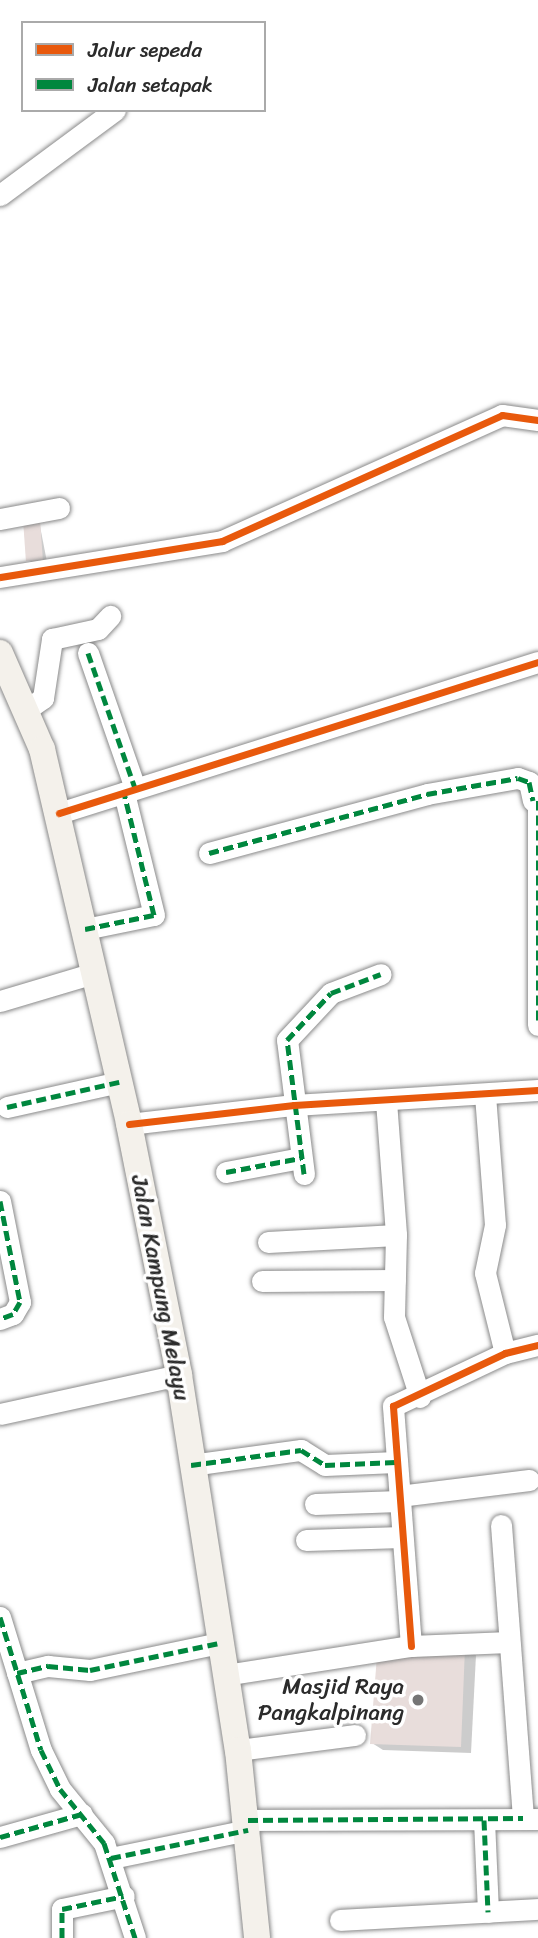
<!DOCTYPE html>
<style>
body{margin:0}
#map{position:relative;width:538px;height:1938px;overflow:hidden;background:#fff;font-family:Sriracha,sans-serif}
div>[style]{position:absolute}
.shadow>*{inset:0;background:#0003}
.building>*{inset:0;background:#e8dddb;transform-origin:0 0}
.roads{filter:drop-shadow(0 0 2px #8a8a8a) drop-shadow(0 0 2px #8a8a8a)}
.minor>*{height:21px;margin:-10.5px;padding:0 10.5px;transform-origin:10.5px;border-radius:10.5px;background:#fff}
.major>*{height:26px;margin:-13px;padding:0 13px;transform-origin:13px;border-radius:13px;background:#f4f1eb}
.quiet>*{height:5px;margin-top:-2.5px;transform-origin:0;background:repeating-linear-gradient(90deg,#00873e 0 10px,transparent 0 15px)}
.cycleway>*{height:7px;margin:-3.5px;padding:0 3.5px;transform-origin:3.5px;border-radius:3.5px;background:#e8590c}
.dots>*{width:19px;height:19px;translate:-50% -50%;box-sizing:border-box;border:4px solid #fff;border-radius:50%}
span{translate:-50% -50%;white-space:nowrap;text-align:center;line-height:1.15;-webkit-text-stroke:7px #fff;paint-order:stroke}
.street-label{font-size:23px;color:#2b2b2b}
.poi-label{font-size:23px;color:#2b2b2b}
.right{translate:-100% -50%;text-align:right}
.legend{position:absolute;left:21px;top:21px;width:245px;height:91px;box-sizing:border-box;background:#fff;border:2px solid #aaa;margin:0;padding:9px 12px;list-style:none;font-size:21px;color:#2b2b2b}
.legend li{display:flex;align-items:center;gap:14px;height:35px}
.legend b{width:35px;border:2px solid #aaa}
</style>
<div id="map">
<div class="shadow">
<i style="clip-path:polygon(39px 521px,47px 562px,33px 563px,28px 560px)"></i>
<i style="clip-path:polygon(465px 1649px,476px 1655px,471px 1753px,383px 1750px,372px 1743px)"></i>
</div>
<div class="building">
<i style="left:40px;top:519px;width:41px;height:17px;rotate:86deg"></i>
<i style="clip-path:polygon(465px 1647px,461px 1747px,370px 1744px,377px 1656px)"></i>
</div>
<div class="roads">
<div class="minor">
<i style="left:0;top:195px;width:143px;rotate:-36.5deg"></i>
<i style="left:0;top:519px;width:60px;rotate:-10.6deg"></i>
<i style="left:0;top:577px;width:225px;rotate:-9.2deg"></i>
<i style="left:222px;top:541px;width:307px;rotate:-24.2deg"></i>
<i style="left:502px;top:415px;width:36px;rotate:8deg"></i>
<i style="left:88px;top:653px;width:143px;rotate:70.8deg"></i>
<i style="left:26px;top:710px;width:21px;rotate:-35deg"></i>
<i style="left:43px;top:698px;width:60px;rotate:-81.3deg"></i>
<i style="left:52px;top:639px;width:47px;rotate:-12.3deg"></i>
<i style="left:98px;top:629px;width:18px;rotate:-47deg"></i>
<i style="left:538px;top:800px;width:225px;rotate:90deg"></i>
<i style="left:59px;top:813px;width:502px;rotate:-17.5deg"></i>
<i style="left:209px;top:853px;width:226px;rotate:-15.1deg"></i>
<i style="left:427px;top:794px;width:92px;rotate:-10deg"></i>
<i style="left:518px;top:778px;width:12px;rotate:20deg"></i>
<i style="left:529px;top:782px;width:19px;rotate:78deg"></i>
<i style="left:85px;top:929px;width:70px;rotate:-11.5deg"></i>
<i style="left:154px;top:915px;width:126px;rotate:-103.8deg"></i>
<i style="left:0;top:1001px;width:98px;rotate:-16.6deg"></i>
<i style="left:485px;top:1095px;width:130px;rotate:85.6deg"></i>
<i style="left:495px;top:1225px;width:49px;rotate:101.8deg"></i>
<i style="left:485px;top:1273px;width:82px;rotate:76deg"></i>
<i style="left:386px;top:1101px;width:134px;rotate:85.7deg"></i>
<i style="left:396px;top:1235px;width:82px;rotate:91.4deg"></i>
<i style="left:394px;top:1317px;width:84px;rotate:72deg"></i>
<i style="left:7px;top:1107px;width:115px;rotate:-12.6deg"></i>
<i style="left:129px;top:1124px;width:166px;rotate:-6.6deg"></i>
<i style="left:294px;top:1105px;width:244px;rotate:-3.5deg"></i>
<i style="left:226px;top:1172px;width:76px;rotate:-10.6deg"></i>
<i style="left:304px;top:1174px;width:135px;rotate:-97.2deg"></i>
<i style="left:287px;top:1040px;width:64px;rotate:-46.9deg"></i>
<i style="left:331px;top:993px;width:53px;rotate:-20.8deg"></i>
<i style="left:0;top:1201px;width:103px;rotate:78.8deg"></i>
<i style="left:20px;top:1302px;width:14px;rotate:120deg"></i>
<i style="left:13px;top:1314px;width:14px;rotate:159deg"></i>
<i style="left:268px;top:1242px;width:128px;rotate:-3.1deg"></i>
<i style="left:262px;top:1281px;width:133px;rotate:-0.4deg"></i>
<i style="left:0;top:1414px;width:183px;rotate:-12.3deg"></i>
<i style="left:191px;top:1465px;width:111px;rotate:-7.8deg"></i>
<i style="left:301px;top:1450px;width:28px;rotate:32deg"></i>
<i style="left:325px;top:1465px;width:71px;rotate:-2.4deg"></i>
<i style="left:399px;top:1496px;width:131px;rotate:-7deg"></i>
<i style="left:315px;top:1504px;width:84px;rotate:-2deg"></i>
<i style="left:501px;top:1525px;width:294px;rotate:85.7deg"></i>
<i style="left:306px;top:1540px;width:96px;rotate:-1.8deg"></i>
<i style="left:0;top:1617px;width:139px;rotate:72.9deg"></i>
<i style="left:41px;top:1750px;width:43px;rotate:64deg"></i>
<i style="left:60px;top:1789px;width:70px;rotate:50.8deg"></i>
<i style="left:104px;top:1843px;width:100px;rotate:71.9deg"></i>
<i style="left:411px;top:1646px;width:241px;rotate:-94.3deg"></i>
<i style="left:393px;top:1406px;width:124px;rotate:-25.3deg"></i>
<i style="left:505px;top:1353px;width:34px;rotate:-14deg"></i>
<i style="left:17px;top:1673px;width:32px;rotate:-13deg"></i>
<i style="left:48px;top:1666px;width:42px;rotate:5.4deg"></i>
<i style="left:90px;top:1670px;width:132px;rotate:-11.8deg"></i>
<i style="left:225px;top:1675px;width:188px;rotate:-8.9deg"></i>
<i style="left:411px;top:1646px;width:98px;rotate:-2.3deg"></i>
<i style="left:238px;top:1750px;width:118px;rotate:-7.3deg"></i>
<i style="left:248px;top:1820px;width:290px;rotate:-0.2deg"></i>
<i style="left:484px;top:1820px;width:92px;rotate:87.5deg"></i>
<i style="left:0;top:1837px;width:85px;rotate:-15.7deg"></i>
<i style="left:111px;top:1858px;width:140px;rotate:-11.6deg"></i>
<i style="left:340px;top:1920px;width:198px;rotate:-3.2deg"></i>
<i style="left:62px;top:1938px;width:29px;rotate:-90deg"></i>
<i style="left:62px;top:1909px;width:63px;rotate:-11.8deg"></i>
</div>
<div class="major">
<i style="left:0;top:653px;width:105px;rotate:66.4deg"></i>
<i style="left:42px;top:749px;width:385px;rotate:76.9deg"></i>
<i style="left:129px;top:1124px;width:256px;rotate:78.7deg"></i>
<i style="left:179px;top:1375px;width:380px;rotate:81.1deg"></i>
<i style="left:238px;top:1750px;width:189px;rotate:84.2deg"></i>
</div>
</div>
<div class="quiet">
<i style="left:88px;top:653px;width:143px;rotate:70.8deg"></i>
<i style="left:538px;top:800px;width:225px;rotate:90deg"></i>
<i style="left:209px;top:853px;width:226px;rotate:-15.1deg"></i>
<i style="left:427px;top:794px;width:92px;rotate:-10deg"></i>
<i style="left:518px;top:778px;width:12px;rotate:20deg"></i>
<i style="left:529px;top:782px;width:19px;rotate:78deg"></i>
<i style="left:85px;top:929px;width:70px;rotate:-11.5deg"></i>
<i style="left:154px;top:915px;width:126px;rotate:-103.8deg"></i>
<i style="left:7px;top:1107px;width:115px;rotate:-12.6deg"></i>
<i style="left:226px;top:1172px;width:76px;rotate:-10.6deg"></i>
<i style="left:304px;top:1174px;width:135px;rotate:-97.2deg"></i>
<i style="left:287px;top:1040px;width:64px;rotate:-46.9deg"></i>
<i style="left:331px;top:993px;width:53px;rotate:-20.8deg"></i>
<i style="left:0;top:1201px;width:103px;rotate:78.8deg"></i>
<i style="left:20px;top:1302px;width:14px;rotate:120deg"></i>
<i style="left:13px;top:1314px;width:14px;rotate:159deg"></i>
<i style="left:191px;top:1465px;width:111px;rotate:-7.8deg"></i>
<i style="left:301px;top:1450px;width:28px;rotate:32deg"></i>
<i style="left:325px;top:1465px;width:71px;rotate:-2.4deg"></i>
<i style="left:0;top:1617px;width:139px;rotate:72.9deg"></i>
<i style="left:41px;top:1750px;width:43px;rotate:64deg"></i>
<i style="left:60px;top:1789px;width:70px;rotate:50.8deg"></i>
<i style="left:104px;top:1843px;width:100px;rotate:71.9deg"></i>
<i style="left:17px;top:1673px;width:32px;rotate:-13deg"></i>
<i style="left:48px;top:1666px;width:42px;rotate:5.4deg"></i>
<i style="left:90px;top:1670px;width:132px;rotate:-11.8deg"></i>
<i style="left:248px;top:1820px;width:275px;rotate:-0.4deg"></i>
<i style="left:484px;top:1820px;width:92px;rotate:87.5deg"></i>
<i style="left:0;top:1837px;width:85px;rotate:-15.7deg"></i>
<i style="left:111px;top:1858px;width:140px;rotate:-11.6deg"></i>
<i style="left:62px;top:1938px;width:29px;rotate:-90deg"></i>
<i style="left:62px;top:1909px;width:63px;rotate:-11.8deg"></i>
</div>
<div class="cycleway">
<i style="left:0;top:577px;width:225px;rotate:-9.2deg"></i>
<i style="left:222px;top:541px;width:307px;rotate:-24.2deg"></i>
<i style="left:502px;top:415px;width:36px;rotate:8deg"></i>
<i style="left:59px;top:813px;width:502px;rotate:-17.5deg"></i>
<i style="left:129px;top:1124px;width:166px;rotate:-6.6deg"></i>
<i style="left:294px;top:1105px;width:244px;rotate:-3.5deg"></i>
<i style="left:411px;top:1646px;width:241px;rotate:-94.3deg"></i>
<i style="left:393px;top:1406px;width:124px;rotate:-25.3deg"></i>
<i style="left:505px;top:1353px;width:34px;rotate:-14deg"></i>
</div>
<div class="dots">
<i style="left:418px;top:1700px;background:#757575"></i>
</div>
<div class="street-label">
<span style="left:160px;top:1288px;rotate:79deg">Jalan Kampung Melayu</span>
</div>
<div class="poi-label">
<span class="right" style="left:404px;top:1700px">Masjid Raya<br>Pangkalpinang</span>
</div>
<ul class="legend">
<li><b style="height:9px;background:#e8590c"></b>Jalur sepeda</li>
<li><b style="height:9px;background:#00873e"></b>Jalan setapak</li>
</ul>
</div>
